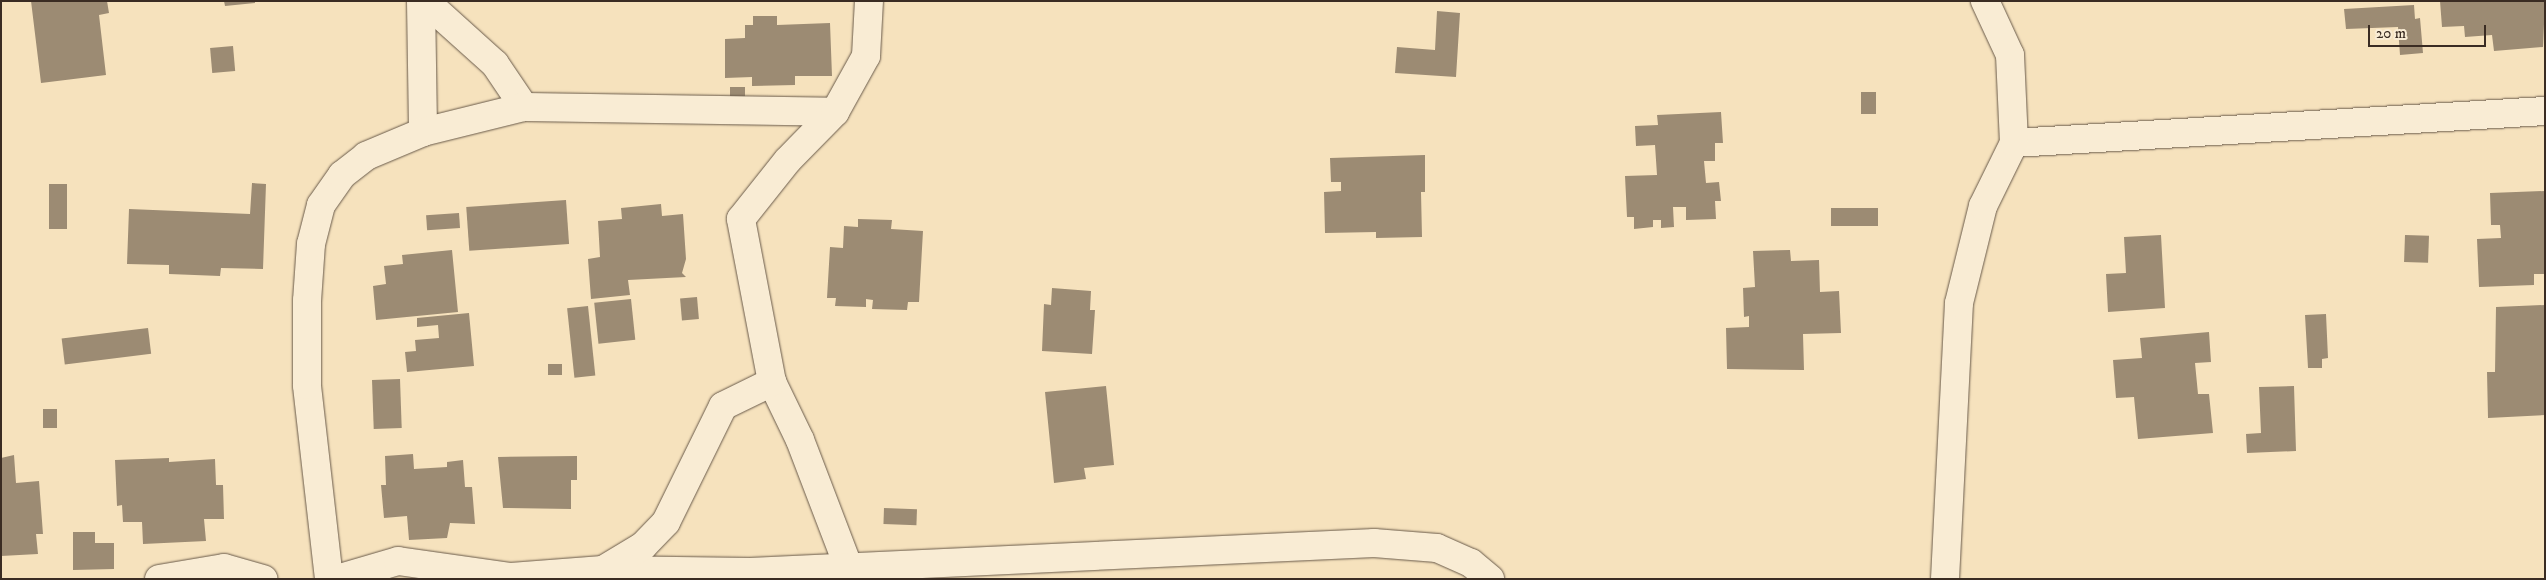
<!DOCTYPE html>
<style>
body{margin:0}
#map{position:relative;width:2546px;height:580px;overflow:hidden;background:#f6e2bd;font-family:"IM FELL DW Pica",serif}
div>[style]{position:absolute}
.building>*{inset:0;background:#9c8b73;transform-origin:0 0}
.roads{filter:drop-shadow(0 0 1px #695a4a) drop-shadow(0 0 1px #695a4a)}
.street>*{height:28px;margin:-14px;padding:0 14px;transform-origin:14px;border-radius:14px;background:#f9ecd4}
span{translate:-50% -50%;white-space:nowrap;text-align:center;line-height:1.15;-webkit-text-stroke:4.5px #f9ecd4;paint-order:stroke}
.frame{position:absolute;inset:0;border:2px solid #3a2c23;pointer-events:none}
.scale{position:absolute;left:2368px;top:25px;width:118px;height:22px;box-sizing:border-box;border:2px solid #3a2c23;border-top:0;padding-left:6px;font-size:15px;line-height:18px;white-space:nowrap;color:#3a2c23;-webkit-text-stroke:4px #f9ecd4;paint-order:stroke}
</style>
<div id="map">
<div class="building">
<i style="clip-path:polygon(31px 1px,107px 1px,109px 13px,99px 15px,106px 75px,41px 83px)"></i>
<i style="clip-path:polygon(224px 1px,255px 1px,255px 3px,225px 6px)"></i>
<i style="clip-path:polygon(2440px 1px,2545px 1px,2543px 47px,2494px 51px,2492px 35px,2465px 37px,2464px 26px,2442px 27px)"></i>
<i style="clip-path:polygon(2414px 5px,2415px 19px,2420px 18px,2423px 53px,2400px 55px,2398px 27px,2346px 29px,2344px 9px)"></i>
<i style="clip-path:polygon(1437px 11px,1460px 13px,1456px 77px,1395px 73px,1397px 47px,1435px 50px)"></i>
<i style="clip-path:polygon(753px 16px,777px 16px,777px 25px,830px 23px,832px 76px,795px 76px,795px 85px,752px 86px,752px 77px,725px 78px,725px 39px,745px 38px,745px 25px,753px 25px)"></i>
<i style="left:233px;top:46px;width:25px;height:23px;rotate:85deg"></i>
<i style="left:745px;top:87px;width:13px;height:15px;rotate:90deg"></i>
<i style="left:1861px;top:92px;width:15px;height:22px"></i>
<i style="clip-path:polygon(1721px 112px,1723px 143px,1715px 143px,1715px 161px,1704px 161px,1706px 183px,1719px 182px,1721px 201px,1715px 201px,1716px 219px,1686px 220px,1686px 207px,1673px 207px,1674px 227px,1661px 228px,1661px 220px,1653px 220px,1653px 227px,1634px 229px,1634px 217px,1627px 217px,1625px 176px,1657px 175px,1655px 145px,1636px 146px,1635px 126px,1658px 125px,1657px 115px)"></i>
<i style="clip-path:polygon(1425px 155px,1425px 192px,1421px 192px,1422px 237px,1376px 238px,1376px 232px,1325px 233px,1324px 192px,1341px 191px,1341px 182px,1331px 182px,1330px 158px)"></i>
<i style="clip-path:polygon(252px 183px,266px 184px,263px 269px,221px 268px,220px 276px,169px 274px,169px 265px,127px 264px,129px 209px,250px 214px)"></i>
<i style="left:49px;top:184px;width:18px;height:45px"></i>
<i style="clip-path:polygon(2545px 191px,2545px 274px,2534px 274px,2534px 285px,2479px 287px,2477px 239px,2501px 238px,2500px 225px,2491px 225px,2490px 193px)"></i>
<i style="left:566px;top:200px;width:44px;height:100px;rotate:86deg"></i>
<i style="clip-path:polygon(661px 204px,662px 216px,683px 214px,686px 259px,682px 273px,686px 277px,628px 280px,630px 295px,591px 299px,588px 259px,600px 257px,598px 221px,622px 219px,621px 208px)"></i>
<i style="left:1878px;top:208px;width:18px;height:47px;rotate:90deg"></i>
<i style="left:459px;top:213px;width:15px;height:33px;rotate:86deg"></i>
<i style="clip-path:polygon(858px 219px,892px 220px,891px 229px,923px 231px,919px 302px,908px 302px,907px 310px,872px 309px,873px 300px,866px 299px,866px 307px,835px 306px,836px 298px,827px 298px,830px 247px,843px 248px,844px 226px,858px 227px)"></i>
<i style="clip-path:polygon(2161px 235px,2165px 308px,2108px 312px,2106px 274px,2126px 273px,2124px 237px)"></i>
<i style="left:2405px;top:235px;width:24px;height:27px;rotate:2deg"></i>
<i style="clip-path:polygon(452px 250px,458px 312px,376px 320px,373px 286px,386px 284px,384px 266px,403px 264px,402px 255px)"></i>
<i style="clip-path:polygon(1790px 250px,1791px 261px,1819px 260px,1820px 292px,1839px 291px,1841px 333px,1803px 334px,1804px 370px,1727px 369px,1726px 328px,1749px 327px,1749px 316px,1744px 317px,1743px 288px,1755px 287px,1753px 251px)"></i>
<i style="clip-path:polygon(1052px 288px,1091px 291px,1090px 310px,1095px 310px,1092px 354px,1042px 351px,1044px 304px,1051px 305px)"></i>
<i style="left:697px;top:297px;width:22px;height:17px;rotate:85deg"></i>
<i style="left:631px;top:299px;width:41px;height:37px;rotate:84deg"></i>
<i style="clip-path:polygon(2545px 305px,2545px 415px,2488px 418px,2487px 372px,2495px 372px,2496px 307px)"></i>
<i style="left:588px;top:306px;width:70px;height:21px;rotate:84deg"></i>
<i style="clip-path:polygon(469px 313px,474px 366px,407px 372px,405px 352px,416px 351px,415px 340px,439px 338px,438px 325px,417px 327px,417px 318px)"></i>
<i style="clip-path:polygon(2326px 314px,2328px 358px,2322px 359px,2322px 368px,2308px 368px,2305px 315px)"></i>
<i style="left:148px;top:328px;width:26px;height:87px;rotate:83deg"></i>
<i style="clip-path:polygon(2209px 332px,2211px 362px,2195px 363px,2198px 394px,2209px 394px,2213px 433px,2138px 439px,2134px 397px,2116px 398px,2113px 360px,2142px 358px,2140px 338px)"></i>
<i style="left:548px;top:364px;width:14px;height:11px"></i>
<i style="left:400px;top:379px;width:49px;height:28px;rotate:88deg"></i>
<i style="clip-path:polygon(1106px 386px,1114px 465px,1084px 468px,1086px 479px,1054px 483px,1045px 392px)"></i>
<i style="clip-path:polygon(2294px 386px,2296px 451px,2247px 453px,2246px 434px,2261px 433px,2259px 387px)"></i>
<i style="left:57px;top:409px;width:19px;height:14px;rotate:90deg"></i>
<i style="clip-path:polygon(413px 454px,414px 469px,447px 467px,447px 462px,463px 460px,465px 487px,472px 487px,475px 524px,450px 523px,447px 538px,409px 540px,407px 516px,384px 518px,381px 485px,386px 485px,385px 456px)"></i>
<i style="clip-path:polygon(14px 455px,16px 483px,39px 481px,43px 534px,36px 534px,38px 554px,1px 556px,1px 458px)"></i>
<i style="clip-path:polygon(577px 456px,577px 480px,571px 480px,571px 509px,503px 508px,498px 457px)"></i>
<i style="clip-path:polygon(169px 458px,169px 462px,215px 459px,216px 485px,223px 485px,224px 519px,204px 519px,206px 541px,143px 544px,142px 522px,123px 522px,122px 505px,117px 506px,115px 460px)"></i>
<i style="left:884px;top:508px;width:33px;height:16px;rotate:2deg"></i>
<i style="clip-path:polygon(73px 532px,95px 532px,95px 543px,114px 543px,114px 569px,73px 570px)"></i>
</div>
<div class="roads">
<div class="street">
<i style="left:421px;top:1px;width:131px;rotate:89.1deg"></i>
<i style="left:425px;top:1px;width:94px;rotate:42deg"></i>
<i style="left:495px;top:64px;width:52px;rotate:56deg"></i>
<i style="left:524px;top:107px;width:311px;rotate:0.9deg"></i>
<i style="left:2014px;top:143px;width:532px;rotate:-3.45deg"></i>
<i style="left:772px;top:382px;width:64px;rotate:64.2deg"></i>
<i style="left:800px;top:440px;width:149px;rotate:69.1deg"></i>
<i style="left:603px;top:570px;width:147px;rotate:0.8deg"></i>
<i style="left:750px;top:572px;width:625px;rotate:-2.66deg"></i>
<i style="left:1374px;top:543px;width:63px;rotate:4.5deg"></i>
<i style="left:1437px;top:548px;width:37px;rotate:24deg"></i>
<i style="left:1471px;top:563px;width:25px;rotate:40deg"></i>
<i style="left:159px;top:579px;width:66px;rotate:-9.6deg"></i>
<i style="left:224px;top:568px;width:41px;rotate:15.8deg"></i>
<i style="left:329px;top:579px;width:195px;rotate:-96.5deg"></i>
<i style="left:307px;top:385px;width:84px;rotate:-90deg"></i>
<i style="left:307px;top:301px;width:57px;rotate:-86deg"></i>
<i style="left:311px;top:244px;width:40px;rotate:-75.6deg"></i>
<i style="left:321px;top:205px;width:37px;rotate:-55deg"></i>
<i style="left:342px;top:175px;width:31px;rotate:-38deg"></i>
<i style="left:366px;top:156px;width:62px;rotate:-22.8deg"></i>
<i style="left:423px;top:132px;width:104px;rotate:-13.9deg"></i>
<i style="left:337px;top:579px;width:64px;rotate:-16.4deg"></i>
<i style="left:398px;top:561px;width:114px;rotate:8.1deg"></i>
<i style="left:511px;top:577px;width:92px;rotate:-4.4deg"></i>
<i style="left:603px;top:570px;width:47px;rotate:-31deg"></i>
<i style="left:643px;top:546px;width:33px;rotate:-46deg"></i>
<i style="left:666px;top:522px;width:129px;rotate:-63.8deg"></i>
<i style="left:723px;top:406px;width:55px;rotate:-26.1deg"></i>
<i style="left:772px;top:382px;width:166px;rotate:-100.8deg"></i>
<i style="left:741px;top:219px;width:75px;rotate:-51.5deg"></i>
<i style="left:788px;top:160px;width:67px;rotate:-45.6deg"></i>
<i style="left:835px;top:112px;width:64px;rotate:-61deg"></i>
<i style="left:866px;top:56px;width:55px;rotate:-86.9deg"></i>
<i style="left:1945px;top:579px;width:276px;rotate:-87.1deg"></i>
<i style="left:1959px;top:303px;width:100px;rotate:-76.1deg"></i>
<i style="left:1983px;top:206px;width:70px;rotate:-63.8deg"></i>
<i style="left:2014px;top:143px;width:88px;rotate:-92.6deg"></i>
<i style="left:2010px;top:55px;width:60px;rotate:-114.8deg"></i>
</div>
</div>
<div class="frame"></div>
<div class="scale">20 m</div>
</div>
